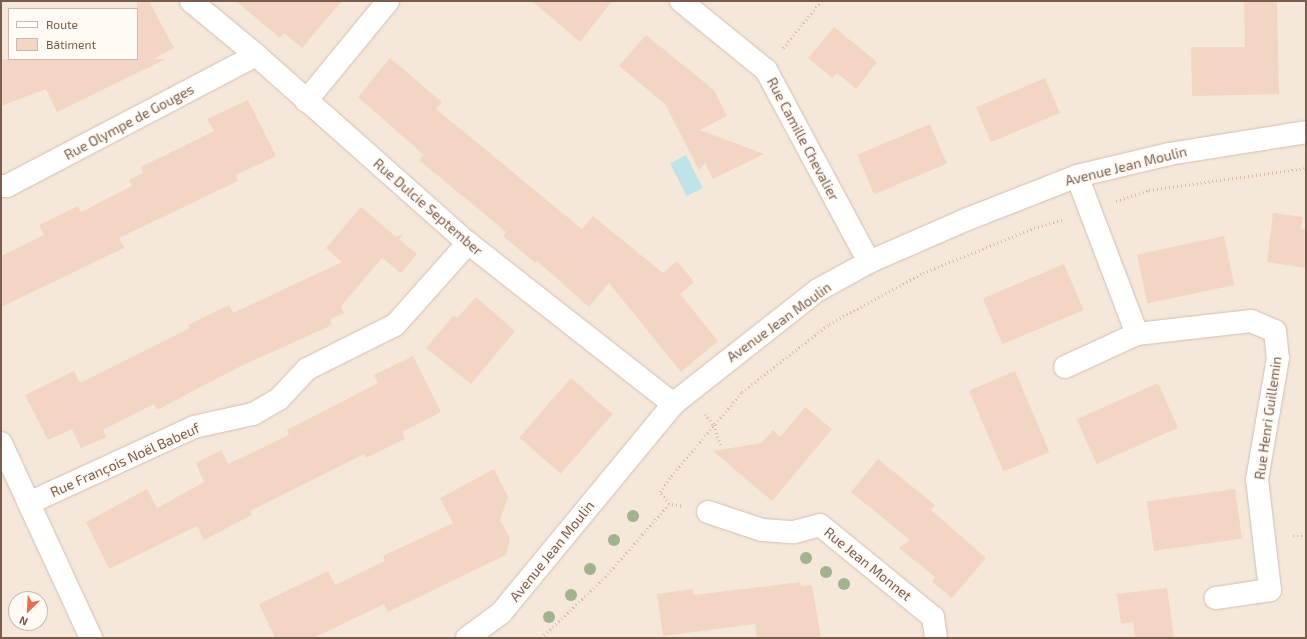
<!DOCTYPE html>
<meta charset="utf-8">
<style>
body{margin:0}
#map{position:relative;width:1307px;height:639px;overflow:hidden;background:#fdf6ec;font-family:"Exo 2",sans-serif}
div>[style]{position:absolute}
.residential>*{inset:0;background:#f5e8da}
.water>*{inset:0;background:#bfe3e8;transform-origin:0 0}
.building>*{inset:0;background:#f3d5c3;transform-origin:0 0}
.path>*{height:2.5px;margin-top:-1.25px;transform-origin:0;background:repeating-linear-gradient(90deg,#d9b8a5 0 1px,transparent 0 4px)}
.roads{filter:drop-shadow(0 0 1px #d1beb0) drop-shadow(0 0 1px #d1beb0)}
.minor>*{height:22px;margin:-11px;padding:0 11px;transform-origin:11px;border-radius:11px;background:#fff}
.trees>*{width:12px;height:12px;margin:-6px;border-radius:50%;background:#a0b28e}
span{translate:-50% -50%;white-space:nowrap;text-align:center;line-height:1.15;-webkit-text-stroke:3.5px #fffaf3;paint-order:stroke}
.street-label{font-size:14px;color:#7a5c4d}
.frame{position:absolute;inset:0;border:2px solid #7a5c4d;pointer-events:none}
.legend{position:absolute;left:8px;top:8px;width:130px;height:52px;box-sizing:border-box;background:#fffaf3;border:1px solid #cabbb1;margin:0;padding:5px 7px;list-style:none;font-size:12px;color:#7a5c4d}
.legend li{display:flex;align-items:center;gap:8px;height:20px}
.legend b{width:20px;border:1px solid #cabbb1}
.north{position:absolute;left:8px;top:591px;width:40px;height:40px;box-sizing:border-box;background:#fffaf3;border:1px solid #cabbb1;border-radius:50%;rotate:204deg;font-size:11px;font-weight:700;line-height:16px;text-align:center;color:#7a5c4d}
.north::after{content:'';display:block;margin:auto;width:14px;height:18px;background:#e76f51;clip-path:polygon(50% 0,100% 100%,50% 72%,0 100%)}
</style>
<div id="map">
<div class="residential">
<i style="clip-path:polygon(evenodd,1px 1px,1306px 1px,1306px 638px,1px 638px,1px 1px,9px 9px,137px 9px,137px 59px,9px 59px,9px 9px,1px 1px,16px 599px,40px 599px,40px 623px,16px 623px,16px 599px)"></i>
</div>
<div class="water">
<i style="left:686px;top:155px;width:37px;height:18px;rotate:63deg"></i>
</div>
<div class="building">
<i style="clip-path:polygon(137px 1px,149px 1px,174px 48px,153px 59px,166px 59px,57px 112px,46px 89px,1px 106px,1px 59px,137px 59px)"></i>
<i style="clip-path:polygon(236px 1px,342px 1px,302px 48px,284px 33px,280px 38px)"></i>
<i style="clip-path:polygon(532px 1px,612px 1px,580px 42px)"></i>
<i style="clip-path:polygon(1244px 1px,1277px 1px,1279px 94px,1192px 96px,1191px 47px,1245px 47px)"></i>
<i style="clip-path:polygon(834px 27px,877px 62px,856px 89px,837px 73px,832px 78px,808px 58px)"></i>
<i style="clip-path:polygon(646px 35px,714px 90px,727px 116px,700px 130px,764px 154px,713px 179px,705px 163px,699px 170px,665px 104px,619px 66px)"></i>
<i style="clip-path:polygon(390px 58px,442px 102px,436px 109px,582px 229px,593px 216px,663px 273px,677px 261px,694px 282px,680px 294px,718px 341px,681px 372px,609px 283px,589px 307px,537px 261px,535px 263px,503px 236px,506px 232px,419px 160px,424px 155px,358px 97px)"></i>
<i style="left:1045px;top:78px;width:38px;height:75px;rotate:67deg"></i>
<i style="clip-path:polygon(248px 100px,276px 156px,236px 175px,238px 181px,119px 238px,124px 248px,1px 307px,1px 256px,44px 235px,39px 225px,78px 206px,81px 212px,132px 186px,129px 180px,143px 173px,141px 167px,214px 131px,207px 119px)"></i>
<i style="left:930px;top:124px;width:43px;height:79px;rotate:67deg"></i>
<i style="clip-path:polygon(361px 207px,396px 237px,405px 233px,399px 239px,417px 254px,401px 273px,382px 258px,341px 306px,344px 313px,330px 319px,332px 325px,239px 367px,157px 410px,154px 404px,103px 430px,107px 437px,81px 448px,72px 429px,48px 440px,25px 395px,74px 371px,80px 383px,190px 328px,188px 325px,229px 305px,233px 313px,342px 262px,326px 248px)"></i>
<i style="clip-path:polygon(1273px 213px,1303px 217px,1301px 229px,1306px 229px,1306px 268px,1267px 262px)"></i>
<i style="left:1224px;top:236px;width:50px;height:89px;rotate:78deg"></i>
<i style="left:1064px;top:264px;width:50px;height:88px;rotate:67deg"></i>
<i style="clip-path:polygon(476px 297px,515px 331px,471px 384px,426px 348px,454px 315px,457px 318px)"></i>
<i style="clip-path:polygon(413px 356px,441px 412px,402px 432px,405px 439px,366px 458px,364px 454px,250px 511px,252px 515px,204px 540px,197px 526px,109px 569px,86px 522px,147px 489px,157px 508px,204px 482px,196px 463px,221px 450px,228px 464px,289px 435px,287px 430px,378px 383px,374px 375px)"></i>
<i style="left:1015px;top:371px;width:88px;height:50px;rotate:67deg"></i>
<i style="left:571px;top:378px;width:55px;height:79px;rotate:41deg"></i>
<i style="left:1158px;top:383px;width:49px;height:89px;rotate:66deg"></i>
<i style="clip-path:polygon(805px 407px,832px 429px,772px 501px,713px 451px,761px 443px,773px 430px,780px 437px)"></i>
<i style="clip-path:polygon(878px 459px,935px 505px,931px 510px,986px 558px,952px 598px,932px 582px,935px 577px,899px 548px,910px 540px,851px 492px)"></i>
<i style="clip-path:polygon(494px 469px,508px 497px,500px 520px,510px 538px,506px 555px,388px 612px,384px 604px,314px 638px,275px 638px,259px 604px,328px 571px,335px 585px,385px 561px,383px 556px,453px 523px,440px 498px)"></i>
<i style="left:1235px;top:489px;width:50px;height:89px;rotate:82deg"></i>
<i style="clip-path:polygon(800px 582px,801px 586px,812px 585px,821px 638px,757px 638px,755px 624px,663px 636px,657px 594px,693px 589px,694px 595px)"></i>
<i style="clip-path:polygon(1167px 588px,1174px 638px,1135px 638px,1133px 622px,1121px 624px,1117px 594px)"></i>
</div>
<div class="path">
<i style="left:783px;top:48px;width:60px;rotate:-51deg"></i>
<i style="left:1116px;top:201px;width:35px;rotate:-18deg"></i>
<i style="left:1149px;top:190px;width:159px;rotate:-8deg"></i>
<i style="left:705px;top:414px;width:14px;rotate:51deg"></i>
<i style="left:714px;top:425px;width:21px;rotate:71deg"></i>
<i style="left:681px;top:506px;width:12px;rotate:-171deg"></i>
<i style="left:669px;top:504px;width:15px;rotate:-127deg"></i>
<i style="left:660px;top:492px;width:19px;rotate:-55deg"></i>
<i style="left:671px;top:476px;width:110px;rotate:-49.8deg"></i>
<i style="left:742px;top:392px;width:110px;rotate:-38deg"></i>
<i style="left:829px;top:324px;width:107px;rotate:-28.5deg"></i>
<i style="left:923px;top:273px;width:120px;rotate:-22.1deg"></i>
<i style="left:1034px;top:228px;width:31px;rotate:-17deg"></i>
<i style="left:1293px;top:536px;width:13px"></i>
<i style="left:541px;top:638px;width:88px;rotate:-43.6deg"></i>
<i style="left:605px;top:577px;width:97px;rotate:-48.8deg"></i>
</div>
<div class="roads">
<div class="minor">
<i style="left:191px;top:1px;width:85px;rotate:39.7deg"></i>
<i style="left:256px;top:55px;width:283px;rotate:41.6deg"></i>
<i style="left:468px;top:243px;width:261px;rotate:38.1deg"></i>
<i style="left:681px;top:1px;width:109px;rotate:39.1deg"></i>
<i style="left:766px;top:70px;width:218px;rotate:61.8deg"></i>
<i style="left:306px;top:101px;width:129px;rotate:-50.6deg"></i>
<i style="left:1077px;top:176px;width:169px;rotate:69.2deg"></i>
<i style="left:1px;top:186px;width:6px"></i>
<i style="left:7px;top:186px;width:281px;rotate:-27.7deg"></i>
<i style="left:1065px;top:367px;width:79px;rotate:-24.6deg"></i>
<i style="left:1137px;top:334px;width:115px;rotate:-6.5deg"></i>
<i style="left:1251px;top:321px;width:26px;rotate:23deg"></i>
<i style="left:1275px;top:331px;width:27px;rotate:84deg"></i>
<i style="left:1278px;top:358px;width:123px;rotate:99.8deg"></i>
<i style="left:1257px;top:479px;width:112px;rotate:83.3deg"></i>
<i style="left:1270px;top:590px;width:55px;rotate:171.6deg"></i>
<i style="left:1px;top:443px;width:215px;rotate:65.2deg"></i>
<i style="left:29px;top:503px;width:182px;rotate:-24.7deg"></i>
<i style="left:194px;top:427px;width:60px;rotate:-12.4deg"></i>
<i style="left:253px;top:414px;width:30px;rotate:-30deg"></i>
<i style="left:279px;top:399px;width:41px;rotate:-47deg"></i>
<i style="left:307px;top:369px;width:98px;rotate:-26.6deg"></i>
<i style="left:395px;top:325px;width:110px;rotate:-48.3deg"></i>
<i style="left:708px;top:512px;width:57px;rotate:18.4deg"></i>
<i style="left:762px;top:530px;width:32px;rotate:4deg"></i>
<i style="left:794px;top:532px;width:27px;rotate:-15deg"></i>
<i style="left:820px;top:525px;width:146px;rotate:39.2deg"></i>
<i style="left:933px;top:617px;width:21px;rotate:82deg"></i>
<i style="left:467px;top:638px;width:42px;rotate:-36.3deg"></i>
<i style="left:501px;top:613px;width:271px;rotate:-50.5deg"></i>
<i style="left:673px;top:404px;width:184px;rotate:-38.2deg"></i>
<i style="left:818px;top:290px;width:58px;rotate:-28.8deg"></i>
<i style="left:869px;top:262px;width:105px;rotate:-23.6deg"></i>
<i style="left:965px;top:220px;width:120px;rotate:-21.4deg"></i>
<i style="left:1077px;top:176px;width:95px;rotate:-13.4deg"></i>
<i style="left:1169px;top:154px;width:139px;rotate:-9.1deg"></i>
</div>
</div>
<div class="trees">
<i style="left:633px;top:516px"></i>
<i style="left:614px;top:540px"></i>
<i style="left:806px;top:558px"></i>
<i style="left:590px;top:569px"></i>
<i style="left:826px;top:572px"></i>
<i style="left:844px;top:584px"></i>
<i style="left:571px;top:595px"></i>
<i style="left:549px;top:617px"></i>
</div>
<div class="street-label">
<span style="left:129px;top:122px;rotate:-28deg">Rue Olympe de Gouges</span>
<span style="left:803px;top:139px;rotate:62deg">Rue Camille Chevalier</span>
<span style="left:1126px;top:166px;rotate:-14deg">Avenue Jean Moulin</span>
<span style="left:428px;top:207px;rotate:41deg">Rue Dulcie September</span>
<span style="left:779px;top:322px;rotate:-36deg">Avenue Jean Moulin</span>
<span style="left:1268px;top:418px;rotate:-82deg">Rue Henri Guillemin</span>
<span style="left:125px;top:460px;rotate:-24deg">Rue François Noël Babeuf</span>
<span style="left:552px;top:551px;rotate:-51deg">Avenue Jean Moulin</span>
<span style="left:868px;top:564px;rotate:39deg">Rue Jean Monnet</span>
</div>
<div class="frame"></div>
<ul class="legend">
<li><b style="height:5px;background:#fff"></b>Route</li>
<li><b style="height:11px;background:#f3d5c3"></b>Bâtiment</li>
</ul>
<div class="north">N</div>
</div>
